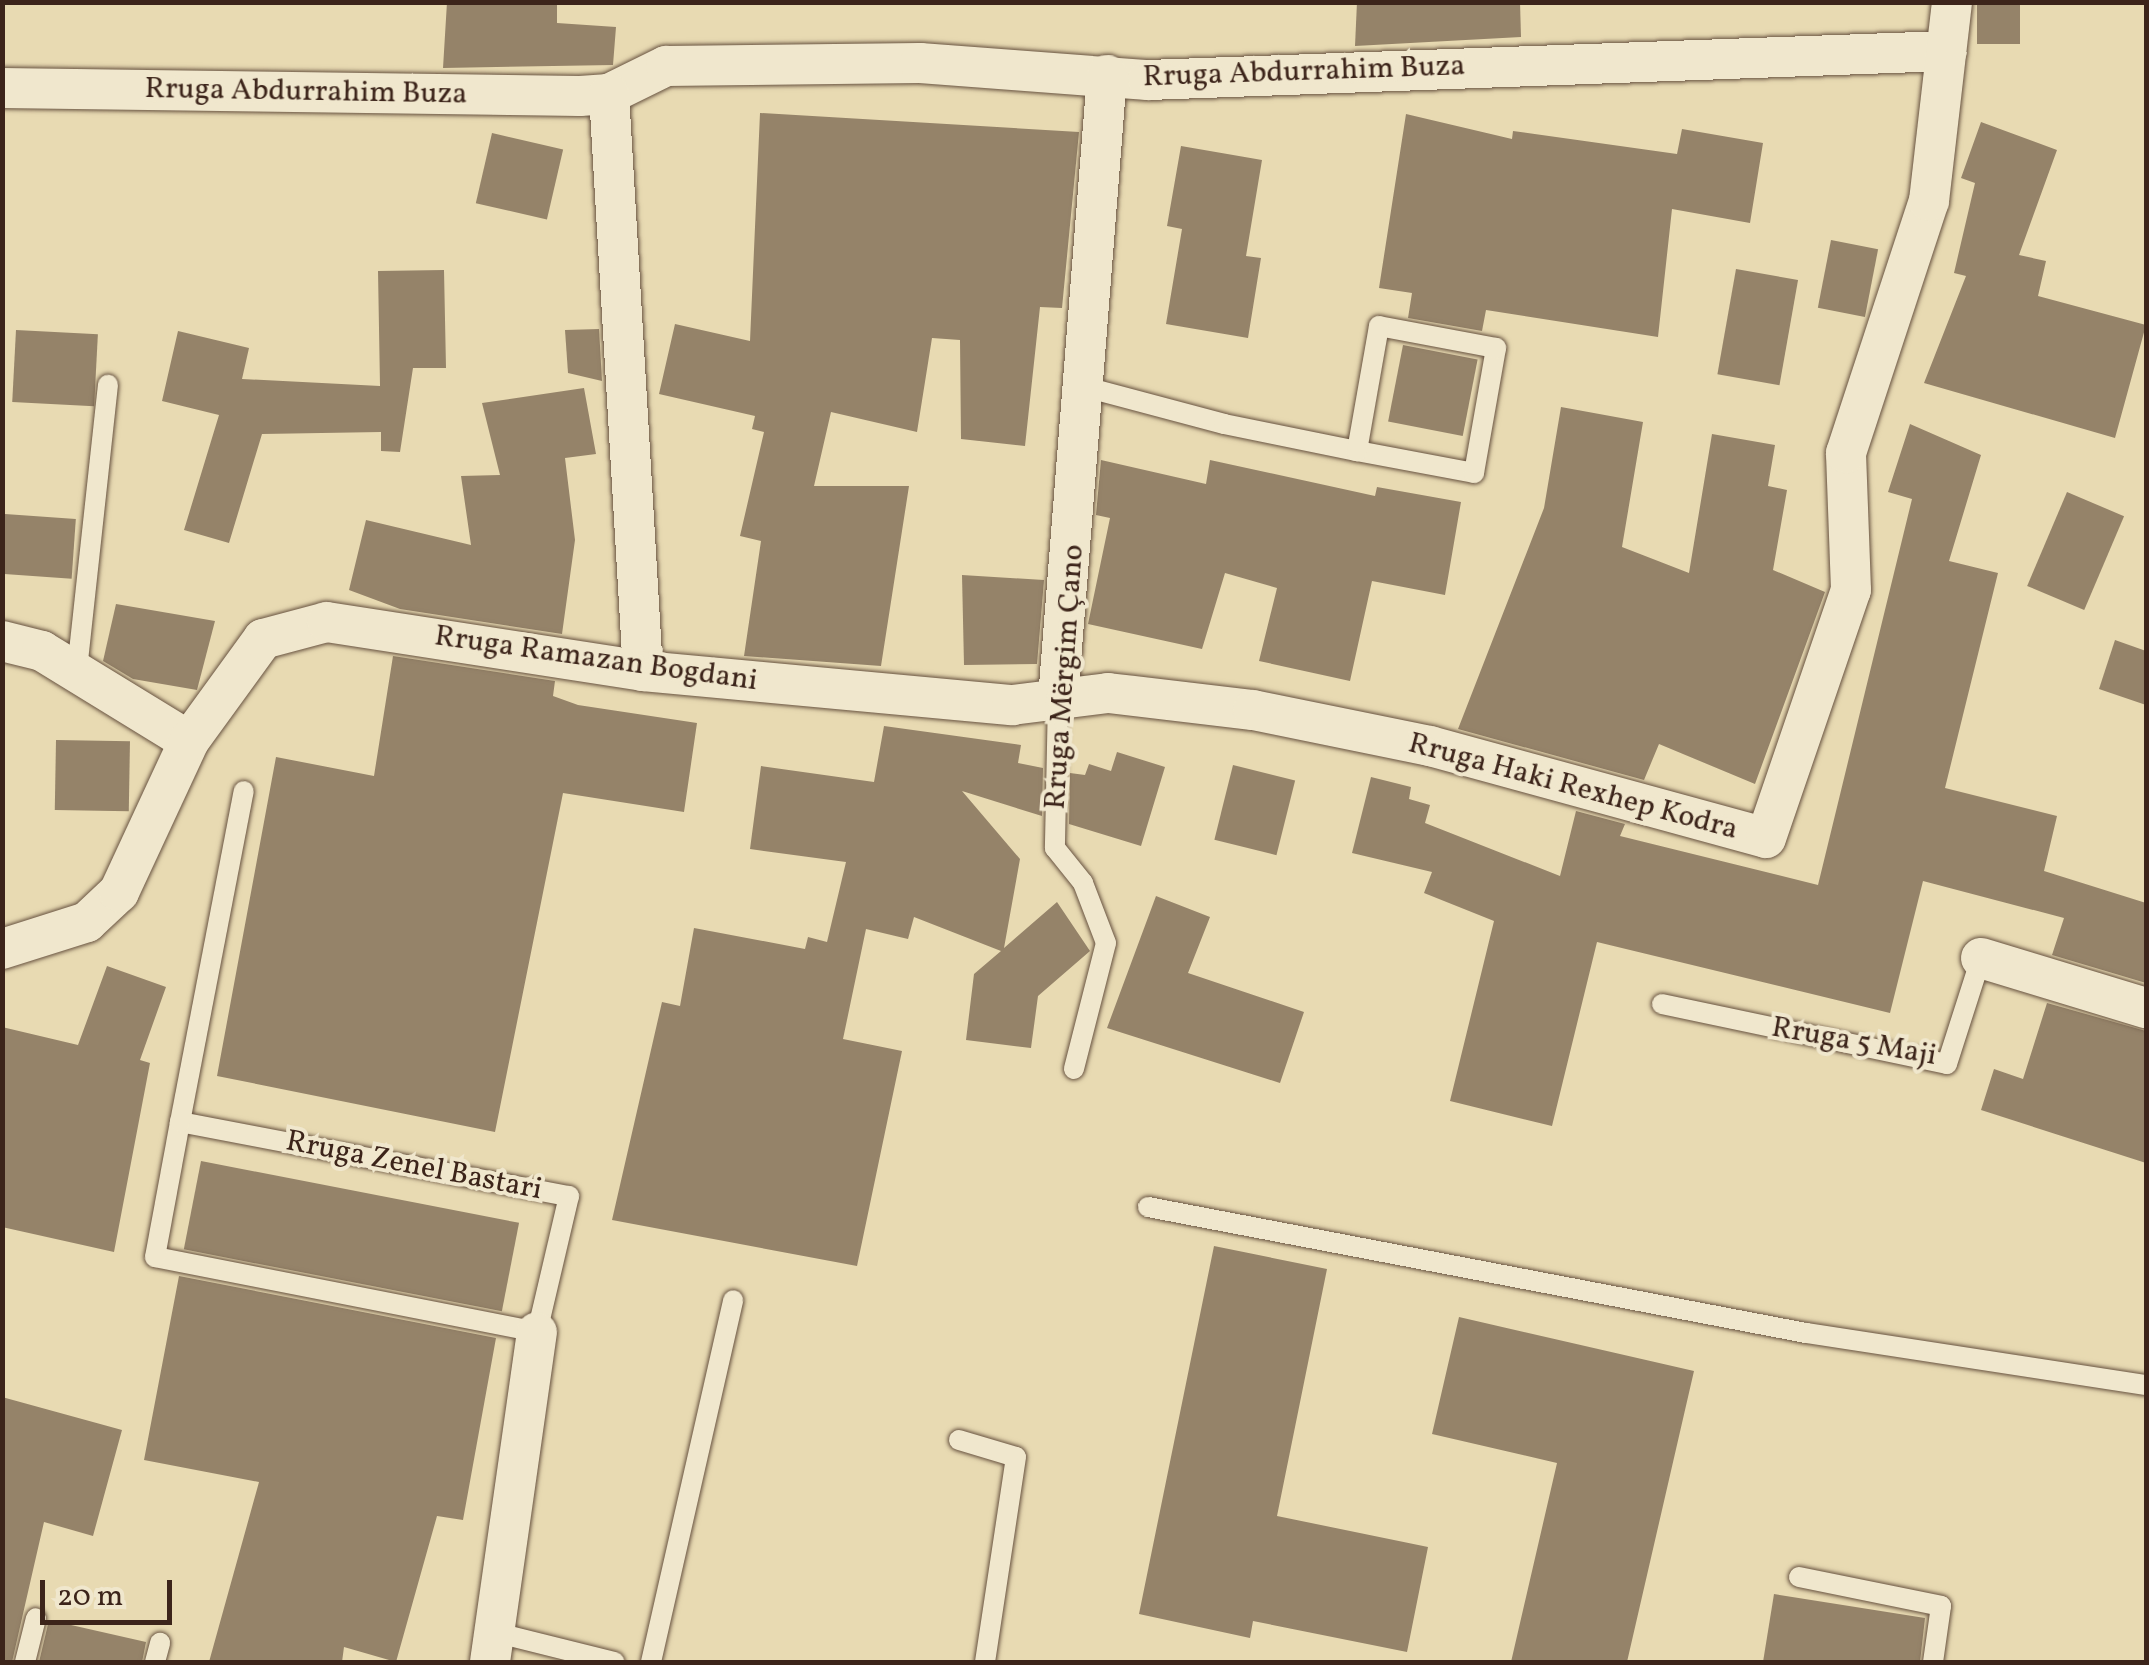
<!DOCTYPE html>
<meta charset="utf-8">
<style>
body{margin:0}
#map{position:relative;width:2149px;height:1665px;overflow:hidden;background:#e8dab2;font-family:Vollkorn,serif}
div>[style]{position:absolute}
.building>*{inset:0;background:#958369;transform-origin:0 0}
.roads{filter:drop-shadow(0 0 2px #675240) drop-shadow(0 0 2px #675240)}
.service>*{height:20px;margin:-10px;padding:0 10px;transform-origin:10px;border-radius:10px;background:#f0e7cd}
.minor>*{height:40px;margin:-20px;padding:0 20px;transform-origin:20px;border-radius:20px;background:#f0e7cd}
span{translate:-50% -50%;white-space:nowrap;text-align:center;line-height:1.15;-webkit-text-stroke:8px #f0e7cd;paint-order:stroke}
.street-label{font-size:30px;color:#3c241a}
.frame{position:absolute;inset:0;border:5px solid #3c241a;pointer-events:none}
.scale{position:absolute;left:40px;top:1580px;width:132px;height:45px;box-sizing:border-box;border:5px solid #3c241a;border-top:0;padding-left:12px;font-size:30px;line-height:35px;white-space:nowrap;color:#3c241a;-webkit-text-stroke:8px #f0e7cd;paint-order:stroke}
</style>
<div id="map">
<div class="building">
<i style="clip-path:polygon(447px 2px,557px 2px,557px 23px,616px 27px,613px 65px,443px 68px)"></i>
<i style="clip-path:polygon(1357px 2px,1520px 2px,1521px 37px,1355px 46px)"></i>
<i style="left:1977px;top:2px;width:43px;height:42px"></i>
<i style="clip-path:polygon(760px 113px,1079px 132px,1062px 308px,1040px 307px,1025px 446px,961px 439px,960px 340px,932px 338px,917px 432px,831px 412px,814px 486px,909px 486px,881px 666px,744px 656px,761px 541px,740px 536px,764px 432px,752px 429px,755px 416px,659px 394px,675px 324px,750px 341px)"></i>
<i style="clip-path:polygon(1406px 114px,1512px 139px,1513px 131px,1677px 154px,1682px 129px,1763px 143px,1750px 223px,1672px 209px,1658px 337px,1486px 310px,1482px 331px,1408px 318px,1412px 293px,1379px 288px)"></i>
<i style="clip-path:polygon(1981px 122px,2057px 150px,2019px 255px,2046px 261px,2038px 296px,2146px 325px,2115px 438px,1924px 383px,1966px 276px,1954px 273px,1975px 183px,1961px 178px)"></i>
<i style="left:492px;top:133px;width:73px;height:72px;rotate:13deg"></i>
<i style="clip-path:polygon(1181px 146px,1262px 160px,1246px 256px,1261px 258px,1248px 338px,1166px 324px,1182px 229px,1167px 226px)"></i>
<i style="left:1831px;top:240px;width:48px;height:69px;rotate:11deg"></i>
<i style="left:1736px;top:269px;width:63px;height:107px;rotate:10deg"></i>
<i style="clip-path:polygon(444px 270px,446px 368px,413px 368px,400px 452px,381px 451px,381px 432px,262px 434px,229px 543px,184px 530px,219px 415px,162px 401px,178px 331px,249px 348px,242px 379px,380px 386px,378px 271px)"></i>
<i style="clip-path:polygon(599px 329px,602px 381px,568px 373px,565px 330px)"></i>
<i style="left:16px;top:330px;width:82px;height:72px;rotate:3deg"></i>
<i style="left:1403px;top:345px;width:76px;height:78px;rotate:11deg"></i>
<i style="clip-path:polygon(584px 388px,596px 454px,565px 458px,575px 540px,562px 634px,400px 609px,349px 590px,366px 520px,471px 545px,461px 476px,500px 475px,482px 403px)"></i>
<i style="clip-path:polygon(1561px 407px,1643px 422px,1622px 547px,1689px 573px,1712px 434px,1775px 445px,1768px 486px,1787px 490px,1773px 570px,1825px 592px,1755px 784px,1659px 744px,1644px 780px,1458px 729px,1544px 508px)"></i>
<i style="clip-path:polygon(1910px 424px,1981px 455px,1949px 561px,1998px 573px,1945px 788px,2057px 816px,2044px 871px,2146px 903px,2146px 983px,2052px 955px,2064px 918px,1923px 881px,1890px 1013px,1597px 942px,1552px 1126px,1450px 1101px,1494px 921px,1424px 893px,1432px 872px,1352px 853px,1371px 777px,1411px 787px,1409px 799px,1430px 805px,1425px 823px,1560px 876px,1576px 811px,1625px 824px,1620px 836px,1818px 885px,1912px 499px,1888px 492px)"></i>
<i style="clip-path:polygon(1101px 460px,1206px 484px,1210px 460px,1375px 496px,1377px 487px,1461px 502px,1445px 595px,1372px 581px,1350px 681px,1259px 661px,1277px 588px,1225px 573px,1202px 649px,1088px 624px,1110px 518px,1096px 515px)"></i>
<i style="left:2067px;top:492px;width:62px;height:102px;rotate:23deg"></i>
<i style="left:5px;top:514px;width:71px;height:60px;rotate:4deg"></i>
<i style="clip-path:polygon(962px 575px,1044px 580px,1037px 664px,964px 665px)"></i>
<i style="clip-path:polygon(116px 604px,215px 621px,197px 690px,133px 679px,103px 661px)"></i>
<i style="clip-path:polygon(2115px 640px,2146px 651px,2146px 705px,2099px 689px)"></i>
<i style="clip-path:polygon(393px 656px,555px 681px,553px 696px,578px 705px,697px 723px,684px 812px,563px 793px,495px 1132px,217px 1076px,276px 757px,374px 776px)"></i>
<i style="clip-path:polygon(884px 726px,1021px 745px,1018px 763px,1043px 768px,1042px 816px,962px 791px,1020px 859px,1004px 948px,1057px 902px,1090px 951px,1038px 996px,1031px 1048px,966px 1040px,974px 974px,1001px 951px,914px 917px,908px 939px,866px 929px,843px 1039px,902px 1051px,857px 1266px,612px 1220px,662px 1002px,680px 1006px,694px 928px,805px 949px,808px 937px,827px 942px,846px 862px,750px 849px,761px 766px,874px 782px)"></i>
<i style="left:56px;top:740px;width:74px;height:70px;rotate:1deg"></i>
<i style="clip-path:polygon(1117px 752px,1165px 767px,1141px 846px,1069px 824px,1070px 773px,1085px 775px,1089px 764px,1111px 771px)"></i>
<i style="left:1233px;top:765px;width:64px;height:77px;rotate:14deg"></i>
<i style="clip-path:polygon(1156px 896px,1210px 917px,1188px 973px,1304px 1012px,1280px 1083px,1107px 1028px)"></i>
<i style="clip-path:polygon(107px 966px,166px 987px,140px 1060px,150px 1063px,114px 1252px,2px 1227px,2px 1027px,78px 1045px)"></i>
<i style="clip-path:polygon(2047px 1003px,2146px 1031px,2146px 1163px,1981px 1110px,1994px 1069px,2023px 1079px)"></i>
<i style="left:201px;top:1161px;width:324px;height:90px;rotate:11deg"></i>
<i style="clip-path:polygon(1214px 1246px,1327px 1269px,1277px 1516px,1428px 1547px,1407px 1652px,1253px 1621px,1250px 1638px,1139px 1614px)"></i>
<i style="clip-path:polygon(179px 1276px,496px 1338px,463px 1520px,437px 1516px,396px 1662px,344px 1647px,342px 1662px,209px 1662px,259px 1482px,144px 1460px)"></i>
<i style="clip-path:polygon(1459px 1317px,1694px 1371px,1627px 1662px,1511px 1662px,1557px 1463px,1432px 1434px)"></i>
<i style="clip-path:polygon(2px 1397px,122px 1430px,93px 1536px,44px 1522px,12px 1662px,2px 1662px)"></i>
<i style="clip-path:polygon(1774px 1594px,1925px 1618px,1920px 1662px,1763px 1662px)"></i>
<i style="clip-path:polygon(49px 1620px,146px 1642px,142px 1662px,39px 1662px)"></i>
</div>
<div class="roads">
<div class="service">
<i style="left:1089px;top:388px;width:140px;rotate:14.9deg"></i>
<i style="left:1224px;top:424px;width:136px;rotate:11.5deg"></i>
<i style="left:1357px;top:451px;width:119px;rotate:10.6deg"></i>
<i style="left:1474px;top:473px;width:127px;rotate:-80deg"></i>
<i style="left:1496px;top:348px;width:119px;rotate:-169.4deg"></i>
<i style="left:1379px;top:326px;width:127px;rotate:100deg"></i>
<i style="left:77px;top:670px;width:287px;rotate:-83.8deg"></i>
<i style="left:1058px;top:699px;width:149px;rotate:91.2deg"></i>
<i style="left:1055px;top:848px;width:45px;rotate:51.3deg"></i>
<i style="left:1083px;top:883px;width:64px;rotate:69deg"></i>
<i style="left:1106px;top:943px;width:130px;rotate:104.3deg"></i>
<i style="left:1662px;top:1004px;width:291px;rotate:11.9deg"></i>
<i style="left:1947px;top:1064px;width:111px;rotate:-72.2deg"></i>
<i style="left:180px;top:1122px;width:396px;rotate:10.8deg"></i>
<i style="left:569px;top:1196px;width:140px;rotate:103.2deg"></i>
<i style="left:537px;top:1332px;width:389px;rotate:-168.9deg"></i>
<i style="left:155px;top:1257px;width:137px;rotate:-79.5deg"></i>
<i style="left:180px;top:1122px;width:337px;rotate:-79.1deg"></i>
<i style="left:1148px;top:1207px;width:670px;rotate:10.84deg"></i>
<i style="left:1806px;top:1333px;width:344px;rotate:8.7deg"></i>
<i style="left:959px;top:1440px;width:59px;rotate:16.6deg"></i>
<i style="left:1016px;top:1457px;width:207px;rotate:98.6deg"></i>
<i style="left:1799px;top:1577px;width:145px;rotate:11.5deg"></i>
<i style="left:1941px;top:1606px;width:57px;rotate:98.1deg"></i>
<i style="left:498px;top:1633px;width:120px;rotate:14deg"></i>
<i style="left:25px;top:1662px;width:45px;rotate:-76deg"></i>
<i style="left:155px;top:1662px;width:20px;rotate:-75deg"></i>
<i style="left:651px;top:1662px;width:371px;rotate:-77.2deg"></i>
</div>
<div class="minor">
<i style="left:2px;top:88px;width:578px;rotate:0.79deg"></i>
<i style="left:580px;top:96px;width:29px;rotate:-4deg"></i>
<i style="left:609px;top:94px;width:64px;rotate:-26.2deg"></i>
<i style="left:666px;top:66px;width:254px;rotate:-0.7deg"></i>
<i style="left:920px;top:63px;width:229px;rotate:4.3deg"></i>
<i style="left:1148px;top:80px;width:799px;rotate:-2.08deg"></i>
<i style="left:609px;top:94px;width:578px;rotate:86.63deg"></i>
<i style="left:2px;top:641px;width:41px;rotate:14deg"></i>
<i style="left:42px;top:651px;width:172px;rotate:31.5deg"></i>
<i style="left:1058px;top:699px;width:626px;rotate:-85.51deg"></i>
<i style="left:2px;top:949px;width:89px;rotate:-17.6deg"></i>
<i style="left:87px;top:922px;width:44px;rotate:-43.2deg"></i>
<i style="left:119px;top:892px;width:166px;rotate:-65.1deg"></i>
<i style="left:189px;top:741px;width:126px;rotate:-54deg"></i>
<i style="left:263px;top:639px;width:66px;rotate:-14.9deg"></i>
<i style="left:327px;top:622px;width:320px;rotate:8.8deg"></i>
<i style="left:643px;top:671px;width:371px;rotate:5.3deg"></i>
<i style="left:1012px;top:705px;width:97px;rotate:-7.1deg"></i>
<i style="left:1108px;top:693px;width:146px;rotate:6.7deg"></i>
<i style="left:1253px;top:710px;width:181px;rotate:11.5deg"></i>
<i style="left:1430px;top:746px;width:348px;rotate:15.3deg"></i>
<i style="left:1766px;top:838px;width:262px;rotate:-71.1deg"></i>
<i style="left:1851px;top:590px;width:137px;rotate:-92.1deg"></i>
<i style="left:1846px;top:453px;width:265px;rotate:-71.8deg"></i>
<i style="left:1929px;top:201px;width:200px;rotate:-83.4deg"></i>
<i style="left:1981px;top:958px;width:172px;rotate:16.9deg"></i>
<i style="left:490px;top:1662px;width:333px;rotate:-81.9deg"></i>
</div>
</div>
<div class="street-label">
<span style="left:1304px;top:72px;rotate:-2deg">Rruga Abdurrahim Buza</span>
<span style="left:306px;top:92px;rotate:1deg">Rruga Abdurrahim Buza</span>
<span style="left:596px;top:659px;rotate:8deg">Rruga Ramazan Bogdani</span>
<span style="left:1065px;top:677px;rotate:-86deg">Rruga Mërgim Çano</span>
<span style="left:1573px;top:787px;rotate:15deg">Rruga Haki Rexhep Kodra</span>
<span style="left:1854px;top:1042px;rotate:10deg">Rruga 5 Maji</span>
<span style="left:414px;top:1166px;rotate:11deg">Rruga Zenel Bastari</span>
</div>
<div class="frame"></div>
<div class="scale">20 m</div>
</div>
